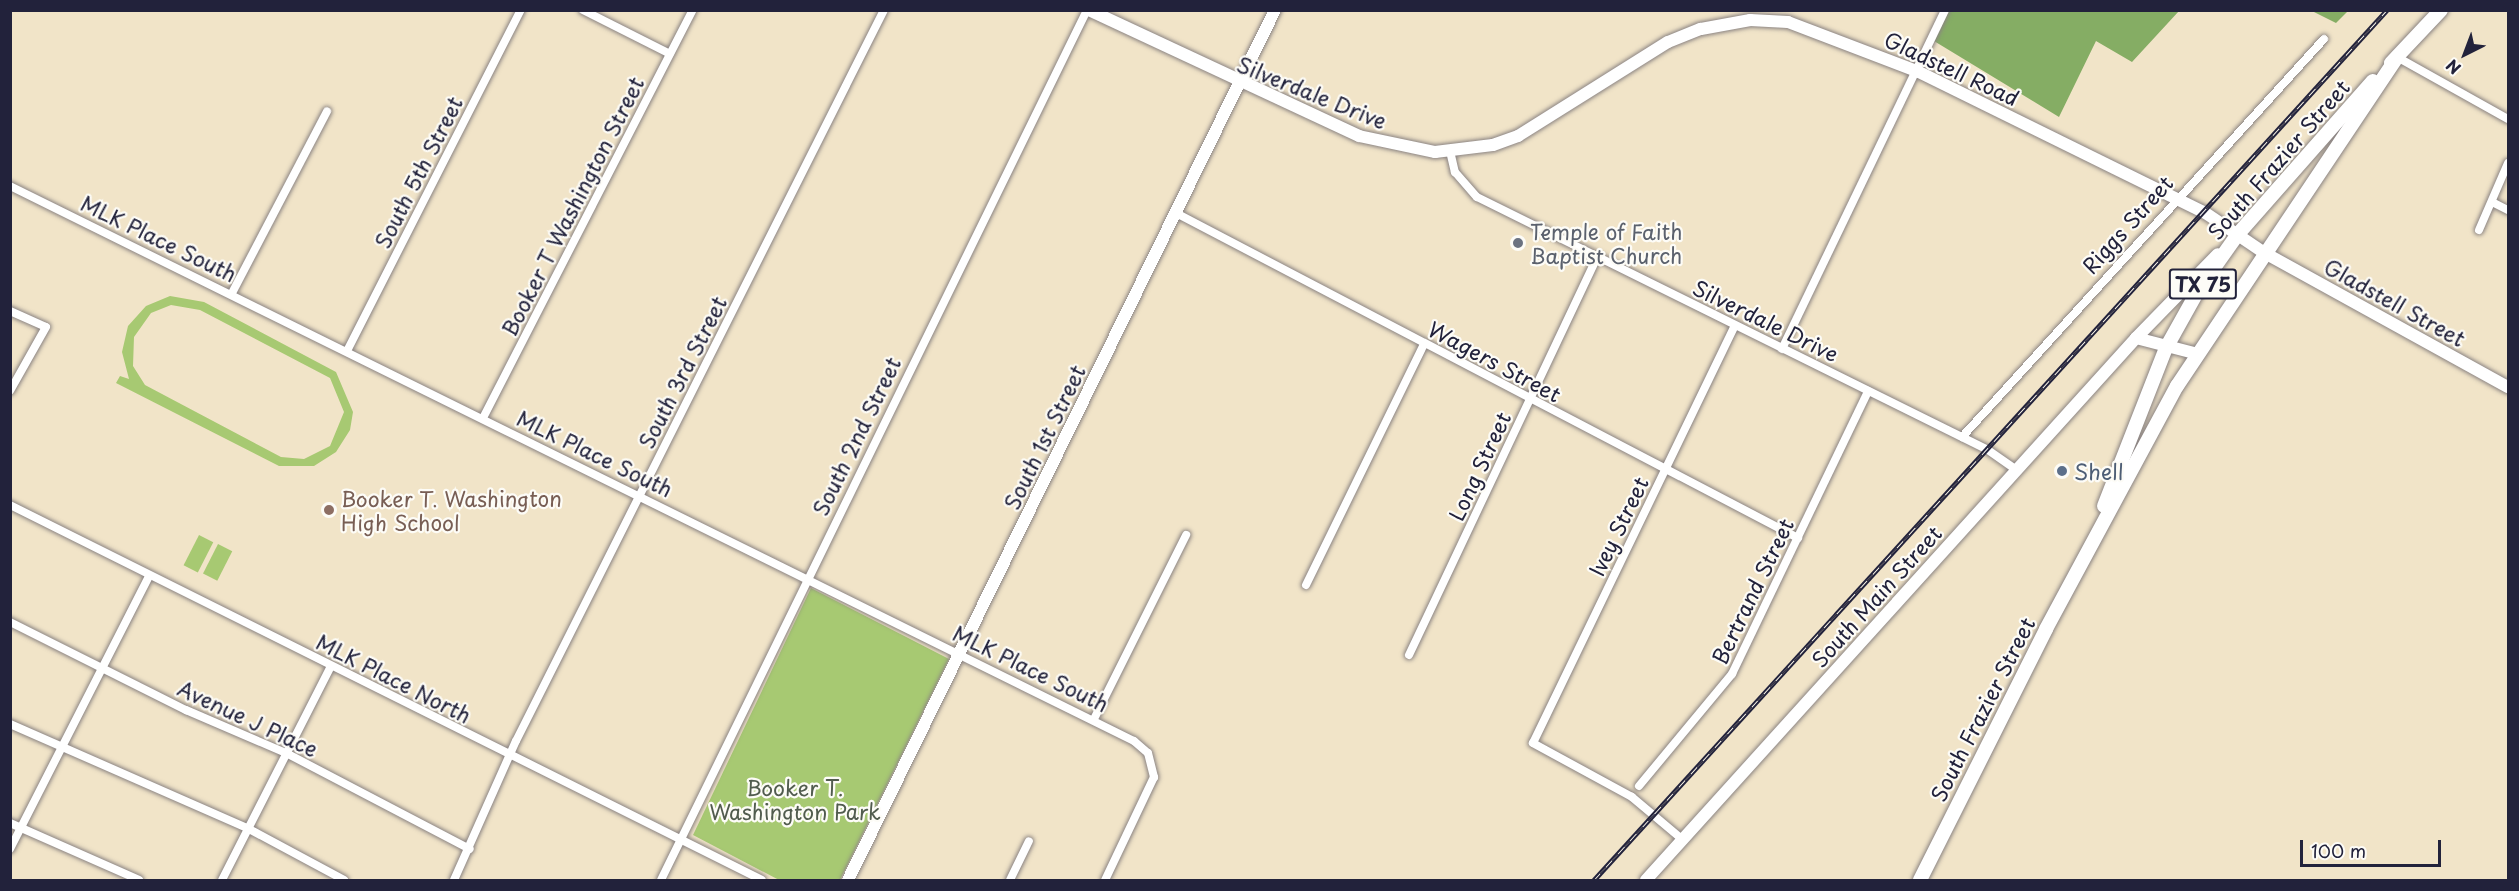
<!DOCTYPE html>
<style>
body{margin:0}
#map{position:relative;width:2519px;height:891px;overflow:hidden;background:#f1e4c8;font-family:"Playpen Sans",sans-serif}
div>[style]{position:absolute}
.green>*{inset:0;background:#a7c972;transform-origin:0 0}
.forest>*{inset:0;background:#85ad64}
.roads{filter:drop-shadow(0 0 2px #8a8382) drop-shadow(0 0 2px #8a8382)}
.street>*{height:8px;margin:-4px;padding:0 4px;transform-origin:4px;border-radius:4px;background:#fff}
.secondary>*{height:12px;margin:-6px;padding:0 6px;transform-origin:6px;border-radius:6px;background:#fff}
.primary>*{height:14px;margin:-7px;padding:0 7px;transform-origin:7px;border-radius:7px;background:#fff}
.rail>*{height:5px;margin-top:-2.5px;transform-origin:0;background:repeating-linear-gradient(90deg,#fdfcf7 0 9px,#22223b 0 18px);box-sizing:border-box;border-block:2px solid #22223b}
.dots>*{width:16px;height:16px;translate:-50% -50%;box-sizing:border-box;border:3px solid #fdfcf7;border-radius:50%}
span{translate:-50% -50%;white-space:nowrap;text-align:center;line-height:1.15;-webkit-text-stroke:4.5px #fdfcf7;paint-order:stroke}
.shield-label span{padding:2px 4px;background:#fdfcf7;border:2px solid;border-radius:4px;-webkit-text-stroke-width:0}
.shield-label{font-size:20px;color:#22223b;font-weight:700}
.street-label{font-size:21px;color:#22223b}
.worship-label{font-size:21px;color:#5b616d}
.left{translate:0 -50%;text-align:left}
.service-label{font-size:21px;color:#4e5e75}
.education-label{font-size:21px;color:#785e54}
.park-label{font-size:21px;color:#515c4e}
.frame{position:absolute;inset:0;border:12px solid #22223b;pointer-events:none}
.north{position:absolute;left:2435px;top:24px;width:60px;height:60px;-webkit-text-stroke:4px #fdfcf7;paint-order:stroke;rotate:222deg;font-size:16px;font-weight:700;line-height:24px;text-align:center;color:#22223b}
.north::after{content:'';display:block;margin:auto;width:21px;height:27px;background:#22223b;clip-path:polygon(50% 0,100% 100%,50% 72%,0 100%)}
.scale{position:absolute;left:2300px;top:840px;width:141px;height:27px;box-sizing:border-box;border:3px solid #22223b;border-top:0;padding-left:8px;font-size:18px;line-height:21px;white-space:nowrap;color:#22223b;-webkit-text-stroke:4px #fdfcf7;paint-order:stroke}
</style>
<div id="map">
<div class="green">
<i style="clip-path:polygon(evenodd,170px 296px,204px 302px,336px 372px,353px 412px,350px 430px,336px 452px,314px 466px,279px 466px,116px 383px,120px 376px,129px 379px,122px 352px,128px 326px,146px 306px,170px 296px,171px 305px,200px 310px,330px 378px,344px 412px,330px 446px,304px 459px,281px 457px,145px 385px,133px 366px,134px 337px,151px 313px,171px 305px)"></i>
<i style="left:199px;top:535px;width:16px;height:34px;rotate:27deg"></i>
<i style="left:218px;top:544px;width:16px;height:33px;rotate:27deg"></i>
<i style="clip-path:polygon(811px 588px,949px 659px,840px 880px,779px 880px,693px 835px)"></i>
</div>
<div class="forest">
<i style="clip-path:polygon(1944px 11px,2179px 11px,2132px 62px,2096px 41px,2059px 117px,1934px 41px)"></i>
<i style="clip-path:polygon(2312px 11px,2348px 11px,2336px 23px)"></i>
</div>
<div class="roads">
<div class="street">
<i style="left:583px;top:10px;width:97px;rotate:26.8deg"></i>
<i style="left:2397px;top:57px;width:127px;rotate:29.2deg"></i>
<i style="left:1450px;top:151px;width:22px;rotate:77deg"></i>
<i style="left:1455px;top:172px;width:33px;rotate:49deg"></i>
<i style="left:1477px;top:197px;width:570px;rotate:26.34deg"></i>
<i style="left:1988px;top:450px;width:35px;rotate:35deg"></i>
<i style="left:10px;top:186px;width:1254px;rotate:26.28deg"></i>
<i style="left:1134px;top:741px;width:18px;rotate:41deg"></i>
<i style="left:1148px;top:753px;width:25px;rotate:76deg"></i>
<i style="left:1154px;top:777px;width:114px;rotate:115.4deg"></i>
<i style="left:2494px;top:203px;width:16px;rotate:27deg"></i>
<i style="left:1176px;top:213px;width:702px;rotate:27.59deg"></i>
<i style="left:2479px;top:230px;width:73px;rotate:-66.6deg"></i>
<i style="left:232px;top:293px;width:205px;rotate:-62.4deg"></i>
<i style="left:10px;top:311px;width:39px;rotate:24deg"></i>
<i style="left:46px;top:327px;width:73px;rotate:119.4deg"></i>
<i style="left:1782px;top:349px;width:376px;rotate:-64.3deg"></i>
<i style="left:347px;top:351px;width:383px;rotate:-63deg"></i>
<i style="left:483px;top:418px;width:459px;rotate:-62.8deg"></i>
<i style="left:1962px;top:437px;width:538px;rotate:-47.71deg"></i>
<i style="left:10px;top:505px;width:840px;rotate:26.5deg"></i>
<i style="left:1306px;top:585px;width:268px;rotate:-63.9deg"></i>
<i style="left:10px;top:622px;width:197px;rotate:26.6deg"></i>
<i style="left:186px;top:710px;width:111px;rotate:23.3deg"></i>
<i style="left:288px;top:754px;width:205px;rotate:27.6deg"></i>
<i style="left:1409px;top:655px;width:437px;rotate:-64.7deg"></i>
<i style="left:1094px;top:719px;width:206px;rotate:-63.4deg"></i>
<i style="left:10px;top:724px;width:261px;rotate:23.7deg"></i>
<i style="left:249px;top:829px;width:108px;rotate:28.2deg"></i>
<i style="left:1639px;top:786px;width:146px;rotate:-50.3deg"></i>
<i style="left:1732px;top:674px;width:314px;rotate:-64.3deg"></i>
<i style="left:10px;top:823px;width:141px;rotate:23.8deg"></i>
<i style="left:1683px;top:840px;width:67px;rotate:-139.9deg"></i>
<i style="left:1632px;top:797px;width:113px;rotate:-151.4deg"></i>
<i style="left:1533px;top:743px;width:463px;rotate:-64.2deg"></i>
<i style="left:10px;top:849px;width:306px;rotate:-63deg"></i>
<i style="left:222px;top:880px;width:240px;rotate:-63deg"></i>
<i style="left:454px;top:880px;width:152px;rotate:-66deg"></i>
<i style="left:516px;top:741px;width:818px;rotate:-63.28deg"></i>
<i style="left:661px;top:880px;width:969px;rotate:-63.91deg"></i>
<i style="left:1010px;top:880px;width:43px;rotate:-64deg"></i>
</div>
<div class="secondary">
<i style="left:1089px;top:10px;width:298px;rotate:25deg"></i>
<i style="left:1359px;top:136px;width:78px;rotate:11.9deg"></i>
<i style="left:1435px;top:152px;width:58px;rotate:-6.9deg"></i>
<i style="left:1493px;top:145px;width:27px;rotate:-20deg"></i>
<i style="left:1518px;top:136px;width:177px;rotate:-32.1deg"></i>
<i style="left:1668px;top:42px;width:35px;rotate:-22deg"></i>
<i style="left:1701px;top:29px;width:50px;rotate:-10.4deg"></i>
<i style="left:1750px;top:20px;width:38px;rotate:3deg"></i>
<i style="left:1788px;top:22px;width:140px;rotate:20.9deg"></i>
<i style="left:1919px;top:72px;width:318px;rotate:26.2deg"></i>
<i style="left:2204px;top:212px;width:71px;rotate:34.1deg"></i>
<i style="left:2263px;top:252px;width:280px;rotate:28.9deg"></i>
<i style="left:2136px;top:338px;width:117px;rotate:-45.7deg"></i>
<i style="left:848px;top:880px;width:969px;rotate:-63.86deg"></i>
<i style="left:1646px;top:880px;width:731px;rotate:-47.88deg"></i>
<i style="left:2136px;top:338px;width:64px;rotate:14.5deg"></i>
</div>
<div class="primary">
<i style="left:2391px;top:63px;width:73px;rotate:-46.7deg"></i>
<i style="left:2104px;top:506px;width:170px;rotate:-68.6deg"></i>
<i style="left:2166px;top:348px;width:68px;rotate:-60.8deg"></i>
<i style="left:2199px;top:289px;width:67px;rotate:-54.7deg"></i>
<i style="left:2238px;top:234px;width:204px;rotate:-48.6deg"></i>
<i style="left:1920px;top:880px;width:281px;rotate:-63.3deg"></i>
<i style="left:2046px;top:629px;width:276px;rotate:-61.7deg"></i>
<i style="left:2177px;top:386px;width:396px;rotate:-56.2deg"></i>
</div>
</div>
<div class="rail">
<i style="left:1594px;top:880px;width:1177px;rotate:-47.65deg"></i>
</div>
<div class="dots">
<i style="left:1518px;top:243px;background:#6b7280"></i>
<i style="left:2062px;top:471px;background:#5c6f8a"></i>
<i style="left:329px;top:510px;background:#8d6e63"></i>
</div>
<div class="shield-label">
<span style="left:2203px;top:284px">TX 75</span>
</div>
<div class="street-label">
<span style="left:1952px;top:68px;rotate:25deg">Gladstell Road</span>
<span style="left:1312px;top:92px;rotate:22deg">Silverdale Drive</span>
<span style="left:2278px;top:159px;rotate:-49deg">South Frazier Street</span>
<span style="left:418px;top:172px;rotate:-63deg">South 5th Street</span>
<span style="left:572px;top:206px;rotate:-63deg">Booker T Washington Street</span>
<span style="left:2127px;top:224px;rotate:-48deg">Riggs Street</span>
<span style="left:159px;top:238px;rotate:26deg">MLK Place South</span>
<span style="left:2395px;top:302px;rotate:29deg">Gladstell Street</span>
<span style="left:1766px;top:320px;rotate:26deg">Silverdale Drive</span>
<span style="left:1495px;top:361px;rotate:28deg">Wagers Street</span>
<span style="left:682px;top:372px;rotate:-63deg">South 3rd Street</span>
<span style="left:856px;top:436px;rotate:-64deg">South 2nd Street</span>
<span style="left:1044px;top:437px;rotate:-64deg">South 1st Street</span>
<span style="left:595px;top:453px;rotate:26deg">MLK Place South</span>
<span style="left:1479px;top:466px;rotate:-65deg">Long Street</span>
<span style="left:1618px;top:526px;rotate:-64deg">Ivey Street</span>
<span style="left:1752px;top:591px;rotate:-64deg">Bertrand Street</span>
<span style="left:1876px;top:596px;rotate:-48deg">South Main Street</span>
<span style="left:1031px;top:668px;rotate:26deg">MLK Place South</span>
<span style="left:394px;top:678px;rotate:27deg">MLK Place North</span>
<span style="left:1982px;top:709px;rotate:-63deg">South Frazier Street</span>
<span style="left:248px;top:718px;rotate:25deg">Avenue J Place</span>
</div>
<div class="worship-label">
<span class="left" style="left:1530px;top:243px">Temple of Faith<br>Baptist Church</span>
</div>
<div class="service-label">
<span class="left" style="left:2074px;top:471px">Shell</span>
</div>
<div class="education-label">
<span class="left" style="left:341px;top:510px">Booker T. Washington<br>High School</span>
</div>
<div class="park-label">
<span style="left:795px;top:799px">Booker T.<br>Washington Park</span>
</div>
<div class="frame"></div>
<div class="north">N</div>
<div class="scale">100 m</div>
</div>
